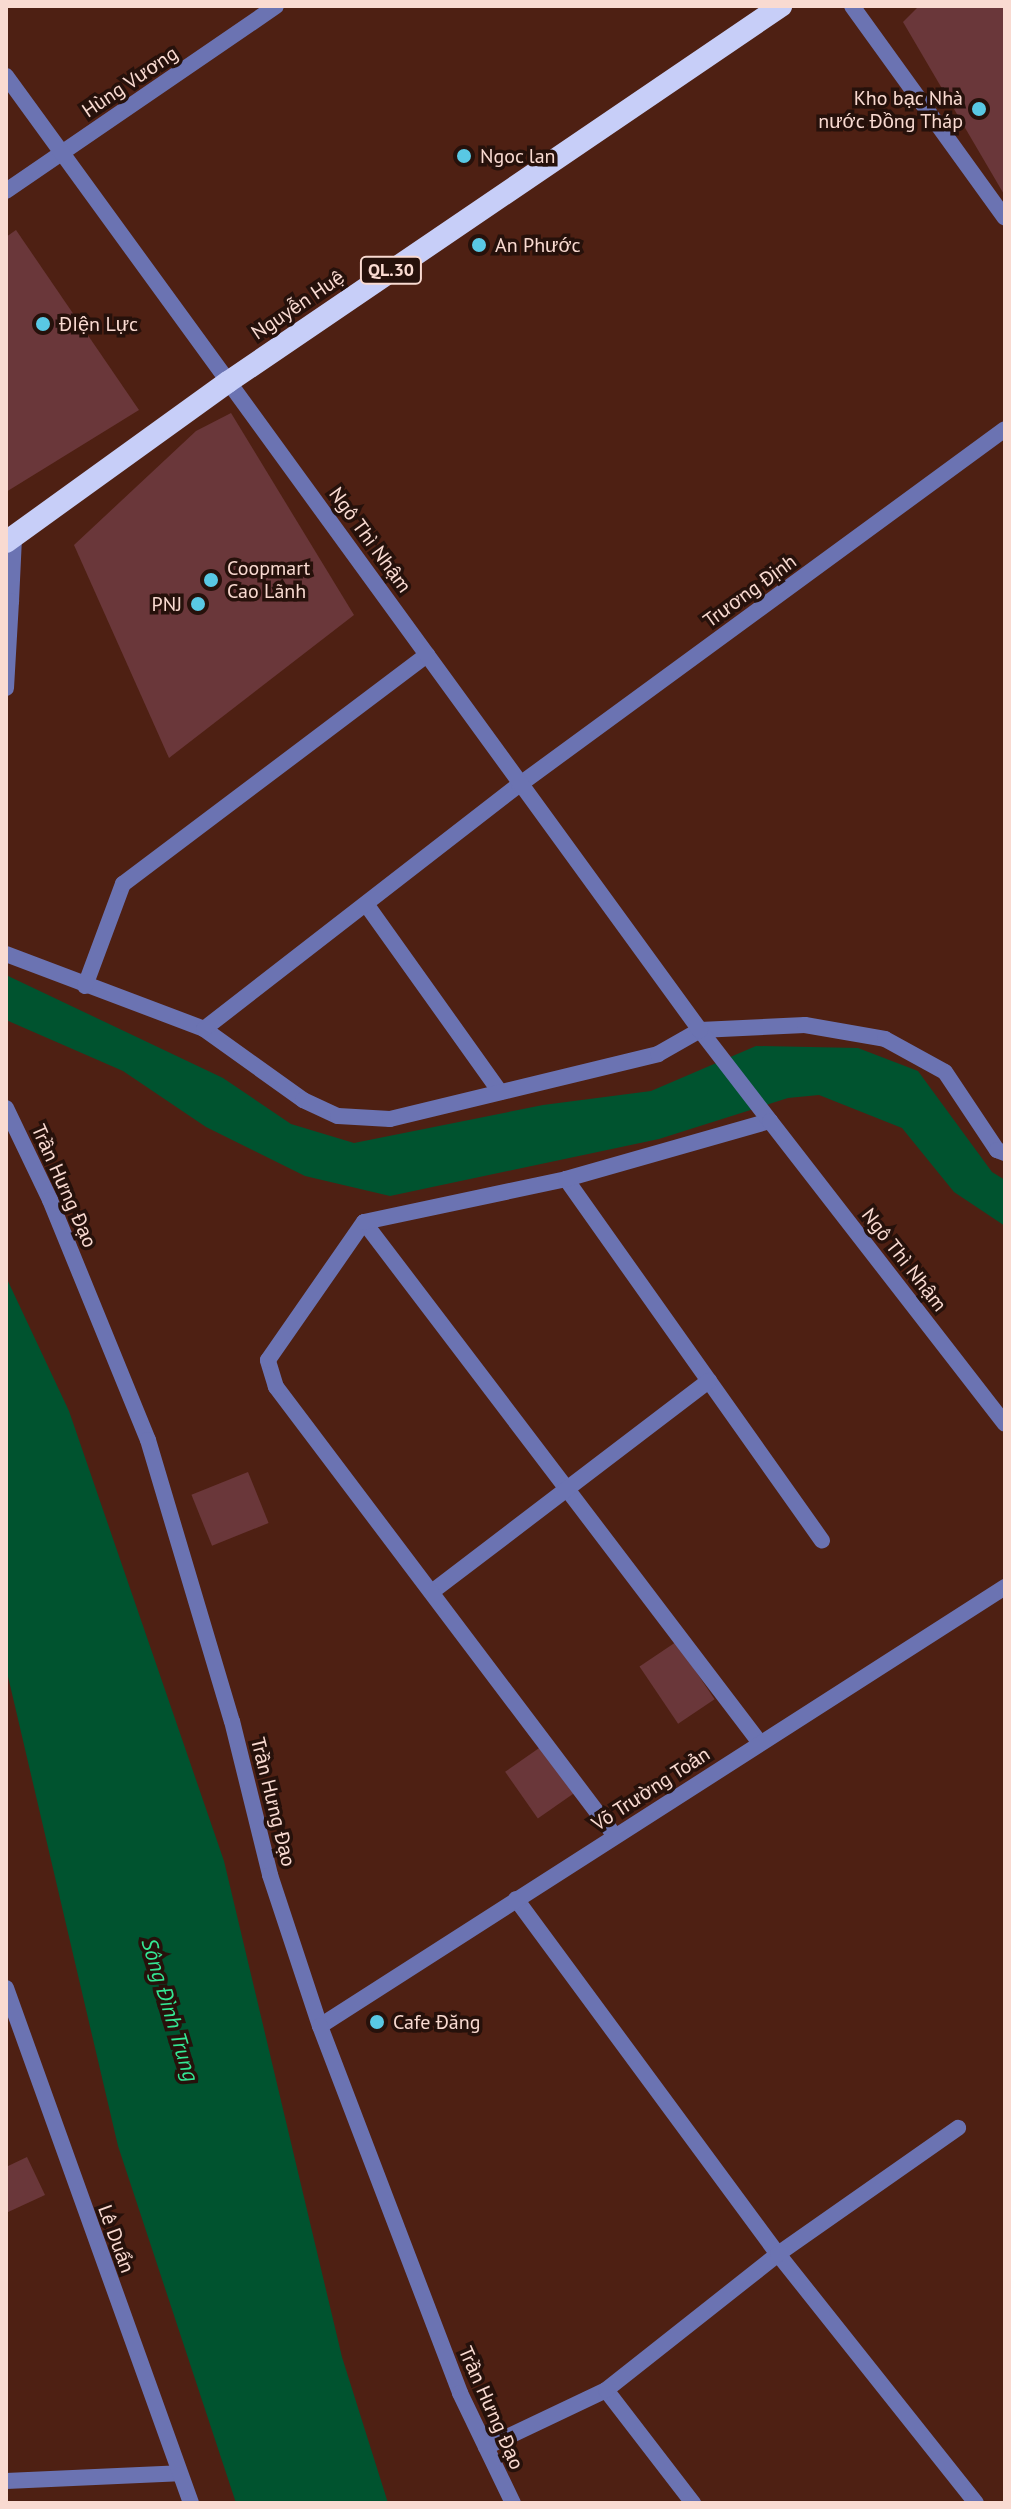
<!DOCTYPE html>
<meta charset="utf-8">
<style>
body{margin:0}
#map{position:relative;width:1011px;height:2509px;overflow:hidden;background:#4e2013;font-family:"PT Sans",sans-serif}
div>[style]{position:absolute}
.water>*{inset:0;background:#00532f}
.building>*{inset:0;background:#6a373a;transform-origin:0 0}
.minor>*{height:16px;margin:-8px;padding:0 8px;transform-origin:8px;border-radius:8px;background:#6b73b2}
.tertiary>*{height:16px;margin:-8px;padding:0 8px;transform-origin:8px;border-radius:8px;background:#6b73b2}
.trunk>*{height:22px;margin:-11px;padding:0 11px;transform-origin:11px;border-radius:11px;background:#c7cef8}
.dots>*{width:22px;height:22px;translate:-50% -50%;box-sizing:border-box;border:4px solid #26110b;border-radius:50%}
span{translate:-50% -50%;white-space:nowrap;text-align:center;line-height:1.15;-webkit-text-stroke:7px #26110b;paint-order:stroke}
.shield-label span{padding:2px 6px;background:#26110b;border:2px solid;border-radius:6px;-webkit-text-stroke-width:0}
.shield-label{font-size:18px;color:#f9dad1;font-weight:700}
.street-label{font-size:20px;color:#f9dad1}
.poi-label{font-size:20px;color:#f9dad1}
.right{translate:-100% -50%;text-align:right}
.left{translate:0 -50%;text-align:left}
.water-label{font-size:22px;color:#34e894;font-style:italic}
.frame{position:absolute;inset:0;border:8px solid #f9dad1;pointer-events:none}
</style>
<div id="map">
<div class="water">
<i style="clip-path:polygon(6px 975px,223px 1078px,291px 1124px,354px 1143px,543px 1105px,651px 1091px,756px 1046px,858px 1048px,918px 1071px,992px 1172px,1005px 1180px,1005px 1226px,954px 1192px,902px 1128px,819px 1095px,788px 1098px,659px 1139px,390px 1196px,305px 1176px,206px 1127px,123px 1071px,6px 1020px)"></i>
<i style="clip-path:polygon(6px 1277px,69px 1411px,224px 1861px,342px 2357px,388px 2503px,236px 2503px,118px 2146px,6px 1668px)"></i>
</div>
<div class="building">
<i style="clip-path:polygon(919px 6px,1005px 6px,1005px 196px,903px 22px)"></i>
<i style="clip-path:polygon(16px 230px,139px 410px,6px 492px,6px 237px)"></i>
<i style="clip-path:polygon(231px 413px,354px 615px,169px 758px,74px 545px,196px 431px)"></i>
<i style="left:248px;top:1472px;width:55px;height:61px;rotate:68deg"></i>
<i style="left:676px;top:1642px;width:69px;height:44px;rotate:56deg"></i>
<i style="left:542px;top:1746px;width:57px;height:45px;rotate:55deg"></i>
<i style="clip-path:polygon(27px 2157px,45px 2195px,6px 2213px,6px 2167px)"></i>
</div>
<div class="minor">
<i style="left:6px;top:191px;width:327px;rotate:-34.4deg"></i>
<i style="left:6px;top:604px;width:6px;rotate:-31deg"></i>
<i style="left:11px;top:601px;width:64px;rotate:-87.3deg"></i>
<i style="left:366px;top:904px;width:231px;rotate:54.5deg"></i>
<i style="left:6px;top:954px;width:212px;rotate:20.7deg"></i>
<i style="left:204px;top:1029px;width:122px;rotate:35.6deg"></i>
<i style="left:303px;top:1100px;width:38px;rotate:25deg"></i>
<i style="left:338px;top:1116px;width:52px;rotate:3.3deg"></i>
<i style="left:390px;top:1119px;width:276px;rotate:-13.6deg"></i>
<i style="left:658px;top:1054px;width:48px;rotate:-29.7deg"></i>
<i style="left:700px;top:1030px;width:105px;rotate:-2.7deg"></i>
<i style="left:805px;top:1025px;width:81px;rotate:9.9deg"></i>
<i style="left:885px;top:1039px;width:68px;rotate:28.8deg"></i>
<i style="left:945px;top:1072px;width:94px;rotate:56.3deg"></i>
<i style="left:997px;top:1150px;width:9px;rotate:21deg"></i>
<i style="left:85px;top:986px;width:109px;rotate:-69.6deg"></i>
<i style="left:123px;top:884px;width:381px;rotate:-37deg"></i>
<i style="left:204px;top:1029px;width:398px;rotate:-37.8deg"></i>
<i style="left:519px;top:785px;width:602px;rotate:-36.22deg"></i>
<i style="left:566px;top:1179px;width:443px;rotate:54.7deg"></i>
<i style="left:364px;top:1222px;width:654px;rotate:52.76deg"></i>
<i style="left:433px;top:1591px;width:347px;rotate:-37.3deg"></i>
<i style="left:615px;top:1836px;width:563px;rotate:-127.05deg"></i>
<i style="left:276px;top:1387px;width:28px;rotate:-107deg"></i>
<i style="left:268px;top:1360px;width:168px;rotate:-55.2deg"></i>
<i style="left:364px;top:1222px;width:207px;rotate:-12deg"></i>
<i style="left:566px;top:1179px;width:212px;rotate:-15.9deg"></i>
<i style="left:770px;top:1121px;width:115px;rotate:-127.6deg"></i>
<i style="left:516px;top:1899px;width:441px;rotate:53.6deg"></i>
<i style="left:778px;top:2254px;width:318px;rotate:51.5deg"></i>
<i style="left:320px;top:2026px;width:814px;rotate:-32.65deg"></i>
<i style="left:606px;top:2390px;width:143px;rotate:52.4deg"></i>
<i style="left:486px;top:2447px;width:133px;rotate:-25.4deg"></i>
<i style="left:606px;top:2390px;width:219px;rotate:-38.3deg"></i>
<i style="left:778px;top:2254px;width:220px;rotate:-35deg"></i>
<i style="left:6px;top:2481px;width:173px;rotate:-2.6deg"></i>
</div>
<div class="tertiary">
<i style="left:852px;top:6px;width:261px;rotate:54.2deg"></i>
<i style="left:6px;top:76px;width:1180px;rotate:53.97deg"></i>
<i style="left:6px;top:688px;width:87px;rotate:-86.7deg"></i>
<i style="left:6px;top:1108px;width:102px;rotate:64.4deg"></i>
<i style="left:50px;top:1200px;width:259px;rotate:67.8deg"></i>
<i style="left:148px;top:1440px;width:293px;rotate:73.4deg"></i>
<i style="left:232px;top:1721px;width:159px;rotate:76.1deg"></i>
<i style="left:270px;top:1875px;width:159px;rotate:71.7deg"></i>
<i style="left:320px;top:2026px;width:393px;rotate:69.1deg"></i>
<i style="left:460px;top:2393px;width:122px;rotate:64.3deg"></i>
<i style="left:770px;top:1121px;width:383px;rotate:52.2deg"></i>
<i style="left:6px;top:1988px;width:547px;rotate:70.24deg"></i>
</div>
<div class="trunk">
<i style="left:6px;top:542px;width:274px;rotate:-35.8deg"></i>
<i style="left:228px;top:382px;width:669px;rotate:-34.21deg"></i>
</div>
<div class="dots">
<i style="left:979px;top:109px;background:#59c8e4"></i>
<i style="left:464px;top:156px;background:#59c8e4"></i>
<i style="left:479px;top:245px;background:#59c8e4"></i>
<i style="left:43px;top:324px;background:#59c8e4"></i>
<i style="left:211px;top:580px;background:#59c8e4"></i>
<i style="left:198px;top:604px;background:#59c8e4"></i>
<i style="left:377px;top:2022px;background:#59c8e4"></i>
</div>
<div class="shield-label">
<span style="left:391px;top:270px">QL.30</span>
</div>
<div class="street-label">
<span style="left:130px;top:82px;rotate:-34deg">Hùng Vương</span>
<span style="left:298px;top:305px;rotate:-34deg">Nguyễn Huệ</span>
<span style="left:370px;top:540px;rotate:54deg">Ngô Thì Nhậm</span>
<span style="left:750px;top:591px;rotate:-36deg">Trương Định</span>
<span style="left:64px;top:1186px;rotate:66deg">Trần Hưng Đạo</span>
<span style="left:904px;top:1260px;rotate:52deg">Ngô Thì Nhậm</span>
<span style="left:651px;top:1789px;rotate:-33deg">Võ Trường Toản</span>
<span style="left:273px;top:1802px;rotate:76deg">Trần Hưng Đạo</span>
<span style="left:116px;top:2239px;rotate:70deg">Lê Duẩn</span>
<span style="left:491px;top:2408px;rotate:66deg">Trần Hưng Đạo</span>
</div>
<div class="poi-label">
<span class="right" style="left:963px;top:110px">Kho bạc Nhà<br>nước Đồng Tháp</span>
<span class="left" style="left:480px;top:156px">Ngoc lan</span>
<span class="left" style="left:495px;top:245px">An Phước</span>
<span class="left" style="left:59px;top:324px">ĐIện Lực</span>
<span class="left" style="left:227px;top:580px">Coopmart<br>Cao Lãnh</span>
<span class="right" style="left:182px;top:604px">PNJ</span>
<span class="left" style="left:393px;top:2022px">Cafe Đăng</span>
</div>
<div class="water-label">
<span style="left:170px;top:2010px;rotate:73deg">Sông Đình Trung</span>
</div>
<div class="frame"></div>
</div>
